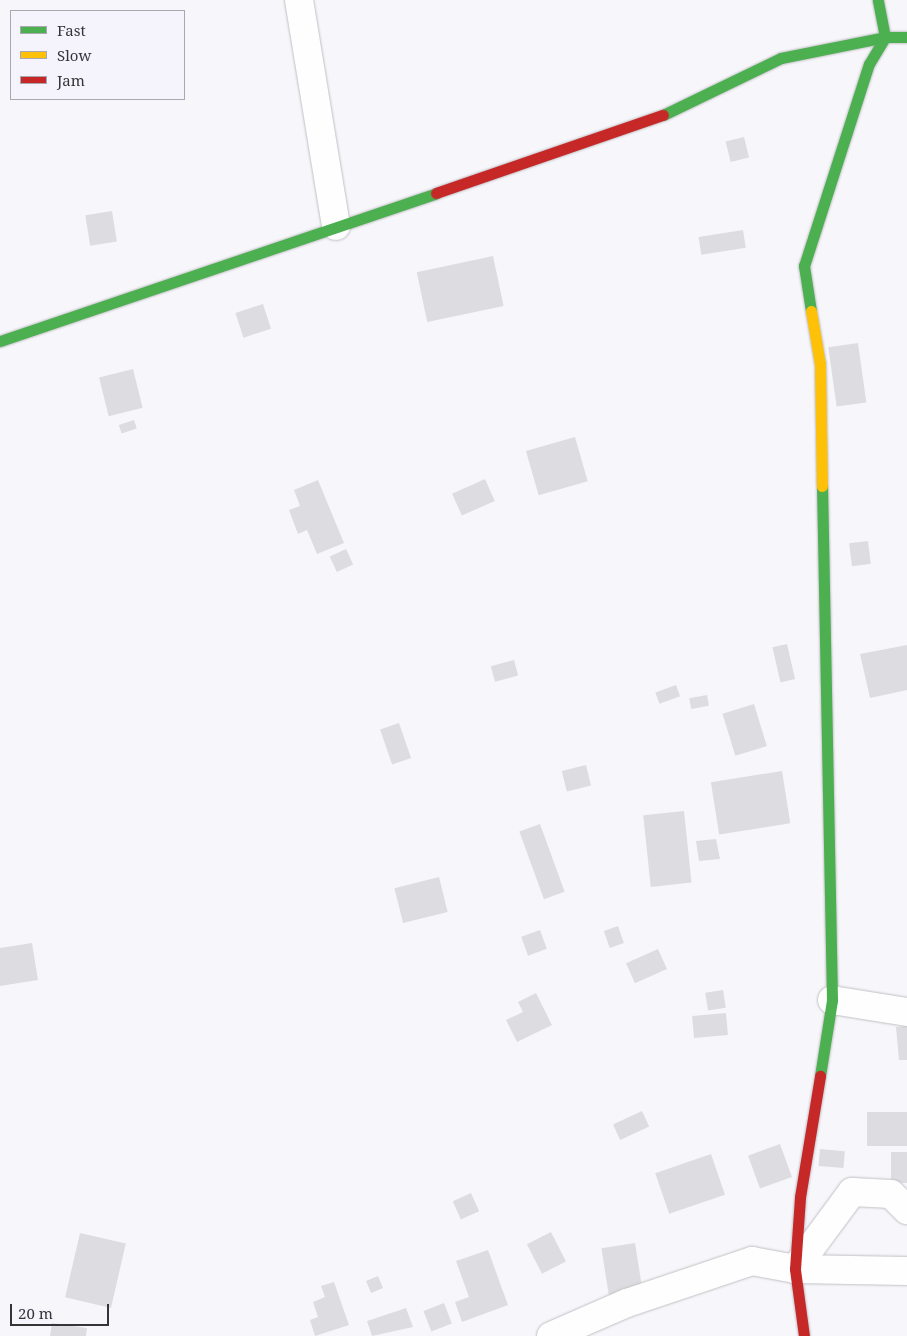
<!DOCTYPE html>
<style>
body{margin:0}
#map{position:relative;width:907px;height:1336px;overflow:hidden;background:#f6f6fb;font-family:"Noto Serif",serif}
div>[style]{position:absolute}
.building>*{inset:0;background:#dddde1;transform-origin:0 0}
.roads{filter:drop-shadow(0 0 1px #c1c1c5) drop-shadow(0 0 1px #c1c1c5)}
.street>*{height:28px;margin:-14px;padding:0 14px;transform-origin:14px;border-radius:14px;background:#fefefe}
.fast>*{height:11px;margin:-5.5px;padding:0 5.5px;transform-origin:5.5px;border-radius:5.5px;background:#4caf50}
.slow>*{height:11px;margin:-5.5px;padding:0 5.5px;transform-origin:5.5px;border-radius:5.5px;background:#ffc107}
.jam>*{height:11px;margin:-5.5px;padding:0 5.5px;transform-origin:5.5px;border-radius:5.5px;background:#c62828}
span{translate:-50% -50%;white-space:nowrap;text-align:center;line-height:1.15;-webkit-text-stroke:5px #f5f4fd;paint-order:stroke}
.legend{position:absolute;left:10px;top:10px;width:175px;height:90px;box-sizing:border-box;background:#f5f4fd;border:1px solid #a8a8ae;margin:0;padding:6px 9px;list-style:none;font-size:15px;color:#353538}
.legend li{display:flex;align-items:center;gap:10px;height:25px}
.legend b{width:25px;border:1px solid #a8a8ae}
.scale{position:absolute;left:10px;top:1304px;width:99px;height:22px;box-sizing:border-box;border:2px solid #353538;border-top:0;padding-left:6px;font-size:15px;line-height:18px;white-space:nowrap;color:#353538;-webkit-text-stroke:4px #f5f4fd;paint-order:stroke}
</style>
<div id="map">
<div class="building">
<i style="left:744px;top:137px;width:21px;height:19px;rotate:76deg"></i>
<i style="left:112px;top:211px;width:31px;height:27px;rotate:81deg"></i>
<i style="left:743px;top:230px;width:18px;height:45px;rotate:81deg"></i>
<i style="left:493px;top:256px;width:51px;height:78px;rotate:78deg"></i>
<i style="left:263px;top:304px;width:26px;height:29px;rotate:72deg"></i>
<i style="left:858px;top:343px;width:60px;height:30px;rotate:82deg"></i>
<i style="left:133px;top:369px;width:40px;height:35px;rotate:76deg"></i>
<i style="left:134px;top:420px;width:9px;height:16px;rotate:72deg"></i>
<i style="left:575px;top:437px;width:46px;height:51px;rotate:74deg"></i>
<i style="left:485px;top:479px;width:24px;height:36px;rotate:66deg"></i>
<i style="clip-path:polygon(318px 480px,344px 543px,317px 554px,307px 530px,298px 534px,289px 510px,300px 506px,294px 490px)"></i>
<i style="left:868px;top:541px;width:23px;height:19px;rotate:83deg"></i>
<i style="left:346px;top:549px;width:17px;height:18px;rotate:65deg"></i>
<i style="left:787px;top:644px;width:36px;height:15px;rotate:77deg"></i>
<i style="clip-path:polygon(907px 645px,907px 690px,870px 698px,860px 654px)"></i>
<i style="left:514px;top:660px;width:16px;height:24px;rotate:75deg"></i>
<i style="left:676px;top:685px;width:12px;height:22px;rotate:70deg"></i>
<i style="left:707px;top:695px;width:11px;height:18px;rotate:80deg"></i>
<i style="left:754px;top:704px;width:44px;height:33px;rotate:73deg"></i>
<i style="left:399px;top:723px;width:37px;height:20px;rotate:71deg"></i>
<i style="left:586px;top:765px;width:21px;height:25px;rotate:76deg"></i>
<i style="left:782px;top:771px;width:53px;height:72px;rotate:81deg"></i>
<i style="left:684px;top:811px;width:72px;height:41px;rotate:84deg"></i>
<i style="left:540px;top:824px;width:72px;height:22px;rotate:70deg"></i>
<i style="clip-path:polygon(716px 839px,720px 859px,699px 861px,696px 841px)"></i>
<i style="left:439px;top:877px;width:36px;height:46px;rotate:76deg"></i>
<i style="left:618px;top:926px;width:18px;height:15px;rotate:71deg"></i>
<i style="left:540px;top:930px;width:20px;height:20px;rotate:70deg"></i>
<i style="clip-path:polygon(32px 943px,38px 980px,0 986px,0 948px)"></i>
<i style="left:658px;top:949px;width:22px;height:35px;rotate:66deg"></i>
<i style="left:723px;top:990px;width:18px;height:18px;rotate:81deg"></i>
<i style="clip-path:polygon(536px 993px,552px 1025px,517px 1042px,506px 1020px,523px 1012px,518px 1002px)"></i>
<i style="left:726px;top:1013px;width:22px;height:34px;rotate:85deg"></i>
<i style="clip-path:polygon(907px 1026px,907px 1060px,899px 1060px,896px 1027px)"></i>
<i style="left:642px;top:1111px;width:17px;height:32px;rotate:65deg"></i>
<i style="left:907px;top:1112px;width:34px;height:40px;rotate:90deg"></i>
<i style="left:780px;top:1144px;width:35px;height:34px;rotate:70deg"></i>
<i style="left:820px;top:1149px;width:25px;height:17px;rotate:5deg"></i>
<i style="left:891px;top:1152px;width:16px;height:31px"></i>
<i style="left:711px;top:1154px;width:43px;height:59px;rotate:71deg"></i>
<i style="left:471px;top:1193px;width:20px;height:20px;rotate:66deg"></i>
<i style="left:551px;top:1232px;width:33px;height:27px;rotate:63deg"></i>
<i style="left:80px;top:1233px;width:47px;height:66px;rotate:13deg"></i>
<i style="left:635px;top:1243px;width:53px;height:34px;rotate:81deg"></i>
<i style="clip-path:polygon(488px 1250px,508px 1305px,462px 1322px,455px 1302px,469px 1297px,456px 1261px)"></i>
<i style="left:378px;top:1276px;width:13px;height:13px;rotate:67deg"></i>
<i style="clip-path:polygon(334px 1282px,349px 1325px,315px 1336px,310px 1320px,318px 1317px,313px 1302px,325px 1297px,321px 1286px)"></i>
<i style="left:444px;top:1303px;width:22px;height:22px;rotate:69deg"></i>
<i style="clip-path:polygon(406px 1308px,413px 1327px,372px 1336px,367px 1321px)"></i>
<i style="clip-path:polygon(52px 1323px,87px 1328px,86px 1336px,50px 1336px)"></i>
</div>
<div class="roads">
<div class="street">
<i style="left:299px;top:0;width:229px;rotate:80.7deg"></i>
<i style="left:832px;top:1000px;width:76px;rotate:9.1deg"></i>
<i style="left:795px;top:1269px;width:96px;rotate:-53.5deg"></i>
<i style="left:852px;top:1192px;width:39px;rotate:3deg"></i>
<i style="left:891px;top:1194px;width:23px;rotate:45deg"></i>
<i style="left:551px;top:1336px;width:83px;rotate:-23.5deg"></i>
<i style="left:627px;top:1303px;width:132px;rotate:-18.6deg"></i>
<i style="left:752px;top:1261px;width:44px;rotate:10.5deg"></i>
<i style="left:795px;top:1269px;width:112px;rotate:1deg"></i>
</div>
<div class="fast">
<i style="left:663px;top:115px;width:131px;rotate:-25.8deg"></i>
<i style="left:781px;top:58px;width:106px;rotate:-11.4deg"></i>
<i style="left:885px;top:37px;width:22px"></i>
<i style="left:811px;top:311px;width:46px;rotate:-98.8deg"></i>
<i style="left:804px;top:266px;width:212px;rotate:-72.2deg"></i>
<i style="left:869px;top:64px;width:31px;rotate:-59deg"></i>
<i style="left:885px;top:37px;width:38px;rotate:-101deg"></i>
<i style="left:0;top:341px;width:460px;rotate:-18.7deg"></i>
<i style="left:820px;top:1076px;width:77px;rotate:-81deg"></i>
<i style="left:832px;top:1000px;width:514px;rotate:-91.11deg"></i>
</div>
<div class="slow">
<i style="left:811px;top:311px;width:54px;rotate:80.4deg"></i>
<i style="left:820px;top:364px;width:122px;rotate:89.1deg"></i>
</div>
<div class="jam">
<i style="left:436px;top:193px;width:240px;rotate:-19deg"></i>
<i style="left:804px;top:1336px;width:68px;rotate:-97.7deg"></i>
<i style="left:795px;top:1269px;width:72px;rotate:-86deg"></i>
<i style="left:800px;top:1197px;width:123px;rotate:-80.6deg"></i>
</div>
</div>
<ul class="legend">
<li><b style="height:6px;background:#4caf50"></b>Fast</li>
<li><b style="height:6px;background:#ffc107"></b>Slow</li>
<li><b style="height:6px;background:#c62828"></b>Jam</li>
</ul>
<div class="scale">20 m</div>
</div>
